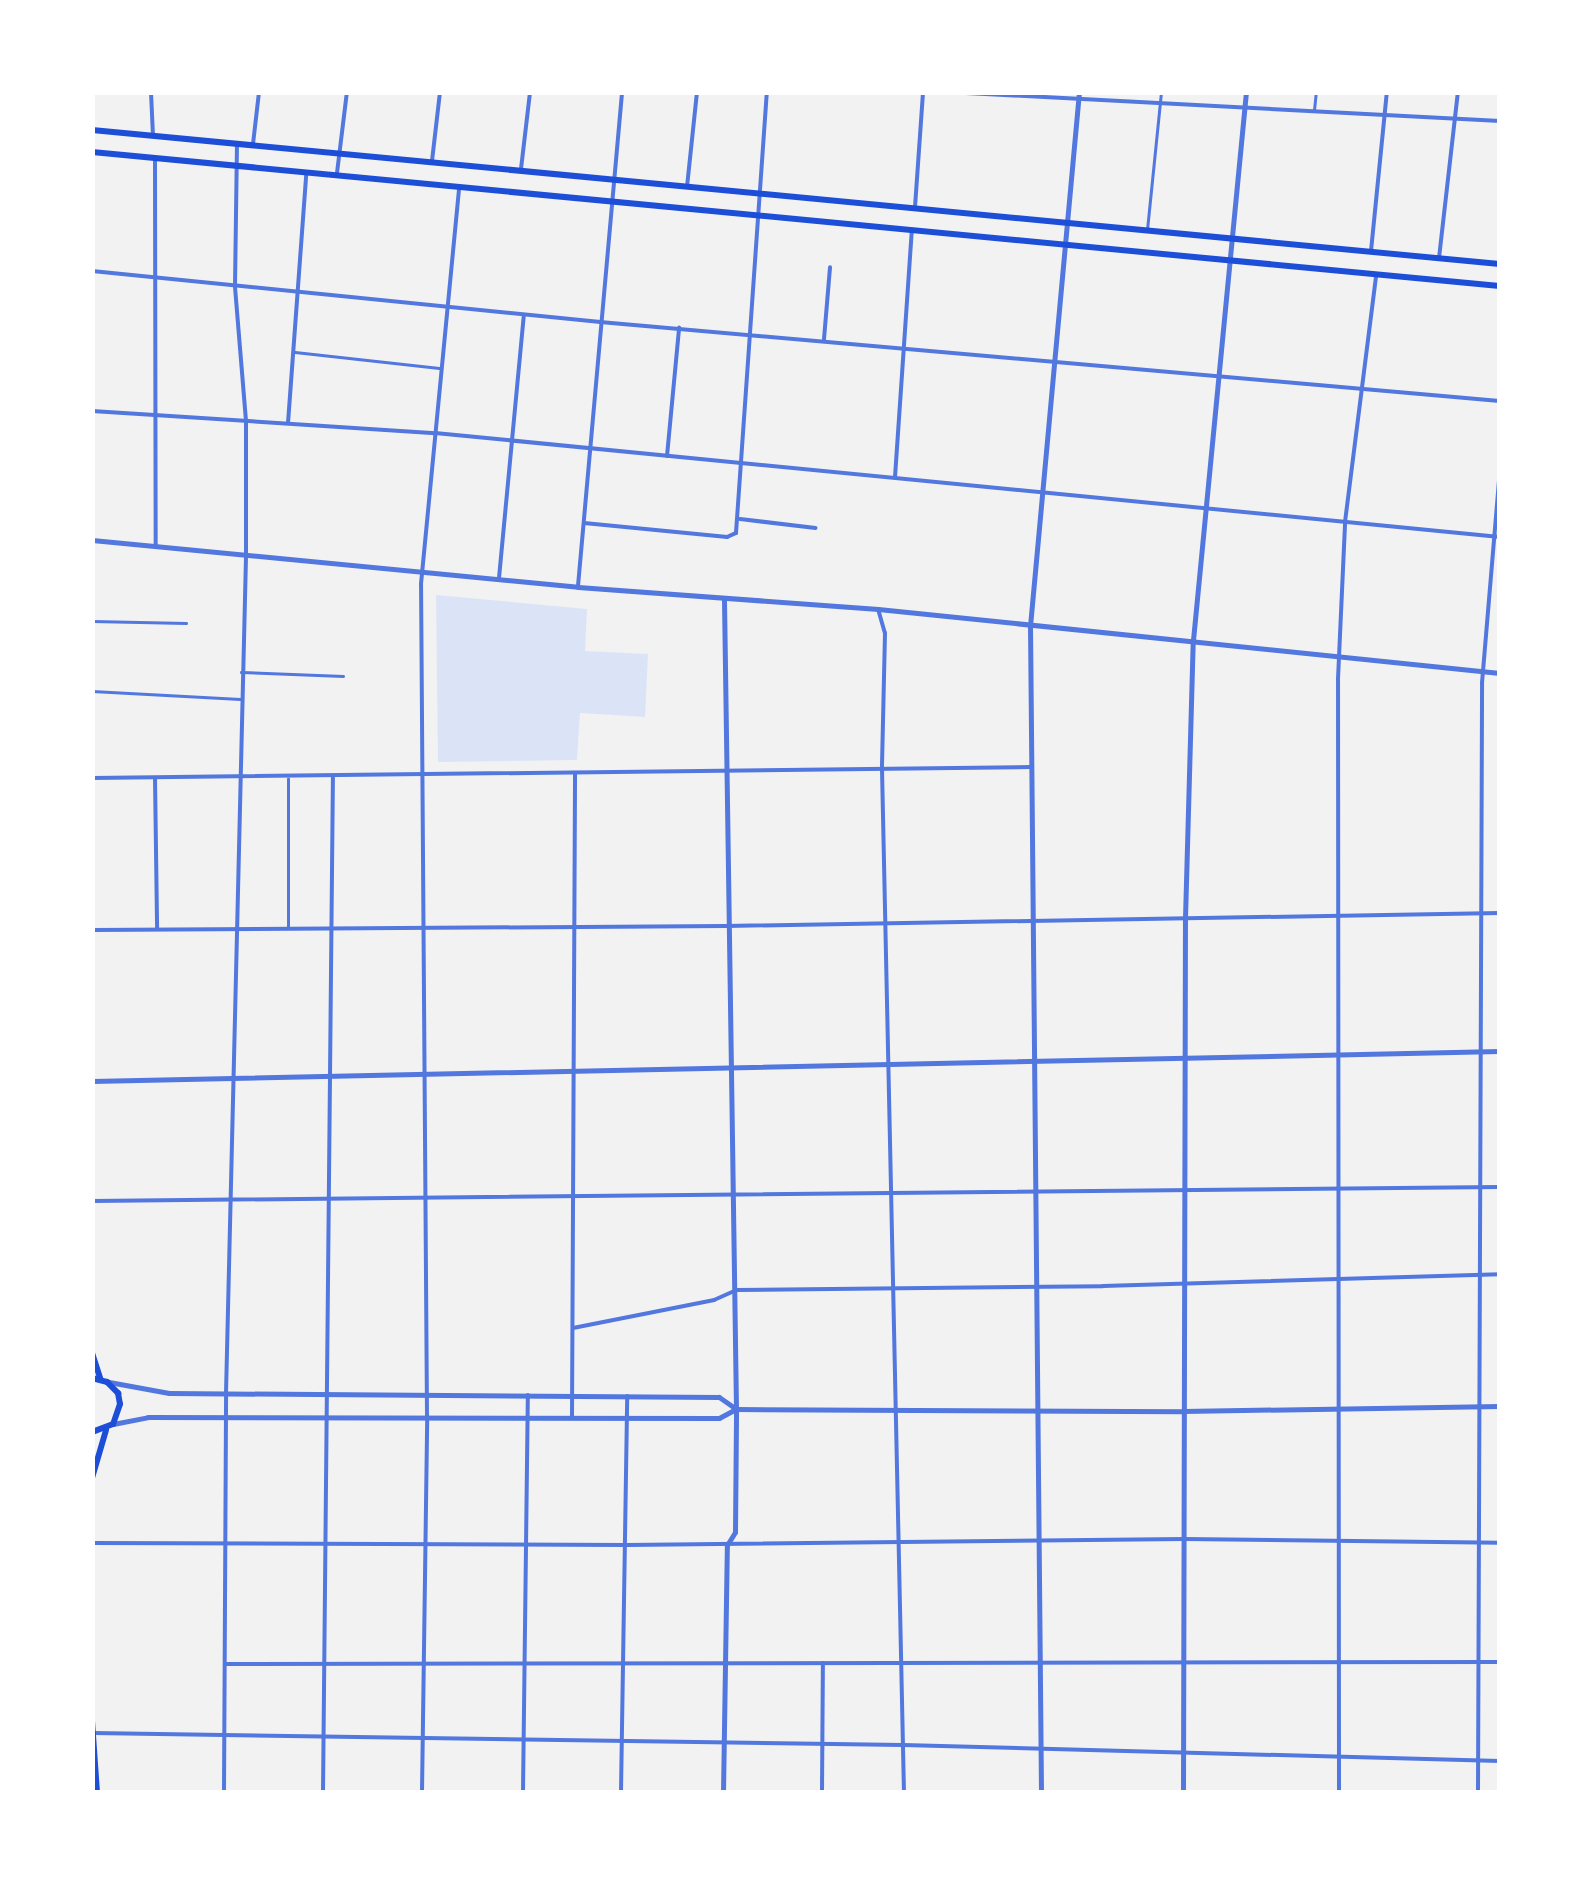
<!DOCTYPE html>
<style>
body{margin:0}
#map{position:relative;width:1592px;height:1885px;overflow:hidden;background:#f2f2f2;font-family:"PT Sans",sans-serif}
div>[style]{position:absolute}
.green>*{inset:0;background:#dbe4f7}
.service>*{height:2.5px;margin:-1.25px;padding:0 1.25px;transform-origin:1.25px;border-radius:1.25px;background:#5277de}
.minor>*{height:4px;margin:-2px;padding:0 2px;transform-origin:2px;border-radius:2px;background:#5277de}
.tertiary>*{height:5px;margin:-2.5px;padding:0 2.5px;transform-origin:2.5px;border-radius:2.5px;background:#5277de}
.secondary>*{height:6px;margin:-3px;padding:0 3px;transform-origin:3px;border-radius:3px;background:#1d4ed8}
.trunk>*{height:6px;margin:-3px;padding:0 3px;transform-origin:3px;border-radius:3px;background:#1d4ed8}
span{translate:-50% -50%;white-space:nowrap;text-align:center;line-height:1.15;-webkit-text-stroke:10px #fff;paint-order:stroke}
.frame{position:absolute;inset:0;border:95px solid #fff;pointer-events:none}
</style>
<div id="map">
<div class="green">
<i style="clip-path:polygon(436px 595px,587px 609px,585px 651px,648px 654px,645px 717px,580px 713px,577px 760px,438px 762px)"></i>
</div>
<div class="service">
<i style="left:1314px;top:110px;width:18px;rotate:-84deg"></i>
<i style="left:1147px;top:230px;width:139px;rotate:-84.2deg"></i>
<i style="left:295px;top:352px;width:147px;rotate:6.3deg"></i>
<i style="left:92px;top:621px;width:94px;rotate:1.2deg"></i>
<i style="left:241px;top:672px;width:102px;rotate:2.2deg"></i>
<i style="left:92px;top:691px;width:148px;rotate:3.1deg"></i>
<i style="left:288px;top:926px;width:147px;rotate:-90deg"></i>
</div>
<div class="minor">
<i style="left:151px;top:92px;width:44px;rotate:87.4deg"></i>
<i style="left:947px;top:92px;width:554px;rotate:3deg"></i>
<i style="left:253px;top:144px;width:52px;rotate:-83.4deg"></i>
<i style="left:155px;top:161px;width:384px;rotate:89.9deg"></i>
<i style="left:432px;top:161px;width:69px;rotate:-83.4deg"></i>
<i style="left:521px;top:169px;width:78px;rotate:-83.3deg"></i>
<i style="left:337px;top:173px;width:82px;rotate:-83deg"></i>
<i style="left:687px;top:187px;width:96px;rotate:-84deg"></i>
<i style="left:915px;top:207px;width:115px;rotate:-86deg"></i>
<i style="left:1371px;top:251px;width:160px;rotate:-84.3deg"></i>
<i style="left:1439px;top:258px;width:167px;rotate:-83.5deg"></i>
<i style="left:92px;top:271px;width:511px;rotate:5.73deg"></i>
<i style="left:600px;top:322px;width:903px;rotate:5.02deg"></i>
<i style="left:824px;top:339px;width:72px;rotate:-85.2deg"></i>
<i style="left:92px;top:411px;width:344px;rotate:3.7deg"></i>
<i style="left:435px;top:433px;width:1070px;rotate:5.58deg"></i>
<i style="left:288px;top:423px;width:249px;rotate:-85.8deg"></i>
<i style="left:667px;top:456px;width:129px;rotate:-84.6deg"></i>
<i style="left:895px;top:477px;width:248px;rotate:-86.1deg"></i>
<i style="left:740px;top:519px;width:76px;rotate:6.8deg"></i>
<i style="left:584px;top:523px;width:144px;rotate:5.6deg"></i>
<i style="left:727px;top:537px;width:10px;rotate:-24deg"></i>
<i style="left:736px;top:533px;width:442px;rotate:-86deg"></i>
<i style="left:499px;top:578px;width:264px;rotate:-84.6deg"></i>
<i style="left:578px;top:586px;width:496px;rotate:-84.9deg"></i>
<i style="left:878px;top:609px;width:25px;rotate:74deg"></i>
<i style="left:885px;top:633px;width:136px;rotate:91.3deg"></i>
<i style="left:882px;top:769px;width:1023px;rotate:88.77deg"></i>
<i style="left:92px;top:778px;width:939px;rotate:-0.67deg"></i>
<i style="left:155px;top:778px;width:151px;rotate:89.2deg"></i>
<i style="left:92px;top:930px;width:634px;rotate:-0.36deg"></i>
<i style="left:726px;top:926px;width:774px;rotate:-0.96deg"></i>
<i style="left:92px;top:1201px;width:1408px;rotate:-0.57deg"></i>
<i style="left:573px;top:1328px;width:144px;rotate:-11.2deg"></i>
<i style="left:714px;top:1300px;width:24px;rotate:-24deg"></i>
<i style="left:736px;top:1290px;width:367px;rotate:-0.6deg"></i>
<i style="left:1103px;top:1286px;width:397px;rotate:-1.7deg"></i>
<i style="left:572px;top:1418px;width:645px;rotate:-89.73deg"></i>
<i style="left:92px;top:1543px;width:535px;rotate:0.21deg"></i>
<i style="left:627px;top:1545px;width:557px;rotate:-0.62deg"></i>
<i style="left:1184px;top:1539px;width:316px;rotate:0.7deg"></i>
<i style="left:225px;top:1664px;width:1275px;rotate:-0.09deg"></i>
<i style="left:93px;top:1733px;width:810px;rotate:0.85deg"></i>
<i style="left:903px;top:1745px;width:597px;rotate:1.54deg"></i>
<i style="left:224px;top:1792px;width:399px;rotate:-89.7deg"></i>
<i style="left:226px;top:1393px;width:839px;rotate:-88.63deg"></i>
<i style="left:246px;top:554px;width:133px;rotate:-90deg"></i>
<i style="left:246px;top:421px;width:135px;rotate:-94.7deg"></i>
<i style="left:235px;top:286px;width:143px;rotate:-89.2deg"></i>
<i style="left:323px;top:1792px;width:1016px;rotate:-89.44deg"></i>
<i style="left:422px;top:1792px;width:376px;rotate:-89.2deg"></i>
<i style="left:427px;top:1416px;width:832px;rotate:-90.41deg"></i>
<i style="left:421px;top:584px;width:397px;rotate:-84.5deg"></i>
<i style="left:523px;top:1792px;width:397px;rotate:-89.3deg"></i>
<i style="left:621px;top:1792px;width:396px;rotate:-89.1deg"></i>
<i style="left:822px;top:1792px;width:129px;rotate:-89.6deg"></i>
<i style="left:1339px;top:1792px;width:1113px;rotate:-90.05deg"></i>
<i style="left:1338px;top:679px;width:157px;rotate:-87.4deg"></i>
<i style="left:1345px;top:522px;width:249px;rotate:-82.8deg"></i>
<i style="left:1478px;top:1792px;width:1109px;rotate:-89.79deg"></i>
<i style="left:1482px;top:683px;width:214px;rotate:-85.2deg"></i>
</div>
<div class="tertiary">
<i style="left:92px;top:540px;width:488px;rotate:5.5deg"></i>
<i style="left:578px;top:587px;width:301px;rotate:4.2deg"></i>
<i style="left:878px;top:609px;width:625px;rotate:5.87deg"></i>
<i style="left:92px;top:1081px;width:1408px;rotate:-1.22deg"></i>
<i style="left:109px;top:1382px;width:61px;rotate:10.4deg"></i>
<i style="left:169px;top:1393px;width:550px;rotate:0.42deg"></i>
<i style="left:719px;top:1397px;width:21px;rotate:35deg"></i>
<i style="left:113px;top:1424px;width:36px;rotate:-11deg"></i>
<i style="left:148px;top:1417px;width:571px;rotate:0.1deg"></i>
<i style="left:719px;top:1418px;width:19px;rotate:-28deg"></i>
<i style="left:736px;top:1409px;width:447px;rotate:0.3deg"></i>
<i style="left:1183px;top:1411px;width:317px;rotate:-0.9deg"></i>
<i style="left:723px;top:1792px;width:247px;rotate:-89.1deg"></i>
<i style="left:727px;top:1545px;width:15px;rotate:-58deg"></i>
<i style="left:735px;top:1532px;width:123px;rotate:-89.5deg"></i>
<i style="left:736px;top:1409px;width:811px;rotate:-90.85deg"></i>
<i style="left:1041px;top:1792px;width:1166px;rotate:-90.54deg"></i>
<i style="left:1030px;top:626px;width:536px;rotate:-84.76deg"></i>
<i style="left:1183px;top:1792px;width:874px;rotate:-89.87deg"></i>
<i style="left:1185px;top:918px;width:278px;rotate:-88.4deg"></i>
<i style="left:1193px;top:640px;width:551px;rotate:-84.48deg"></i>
</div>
<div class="secondary">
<i style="left:92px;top:130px;width:1414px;rotate:5.44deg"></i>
<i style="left:92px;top:152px;width:1414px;rotate:5.44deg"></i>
</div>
<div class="trunk">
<i style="left:92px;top:1353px;width:28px;rotate:72deg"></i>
<i style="left:92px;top:1378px;width:16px;rotate:15deg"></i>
<i style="left:107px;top:1382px;width:16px;rotate:45deg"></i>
<i style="left:118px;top:1393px;width:11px;rotate:80deg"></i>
<i style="left:120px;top:1404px;width:21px;rotate:109deg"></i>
<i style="left:113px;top:1424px;width:22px;rotate:159deg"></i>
<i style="left:92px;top:1478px;width:50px;rotate:-73.7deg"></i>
<i style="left:92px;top:1721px;width:71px;rotate:86deg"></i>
</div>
<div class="frame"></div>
</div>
